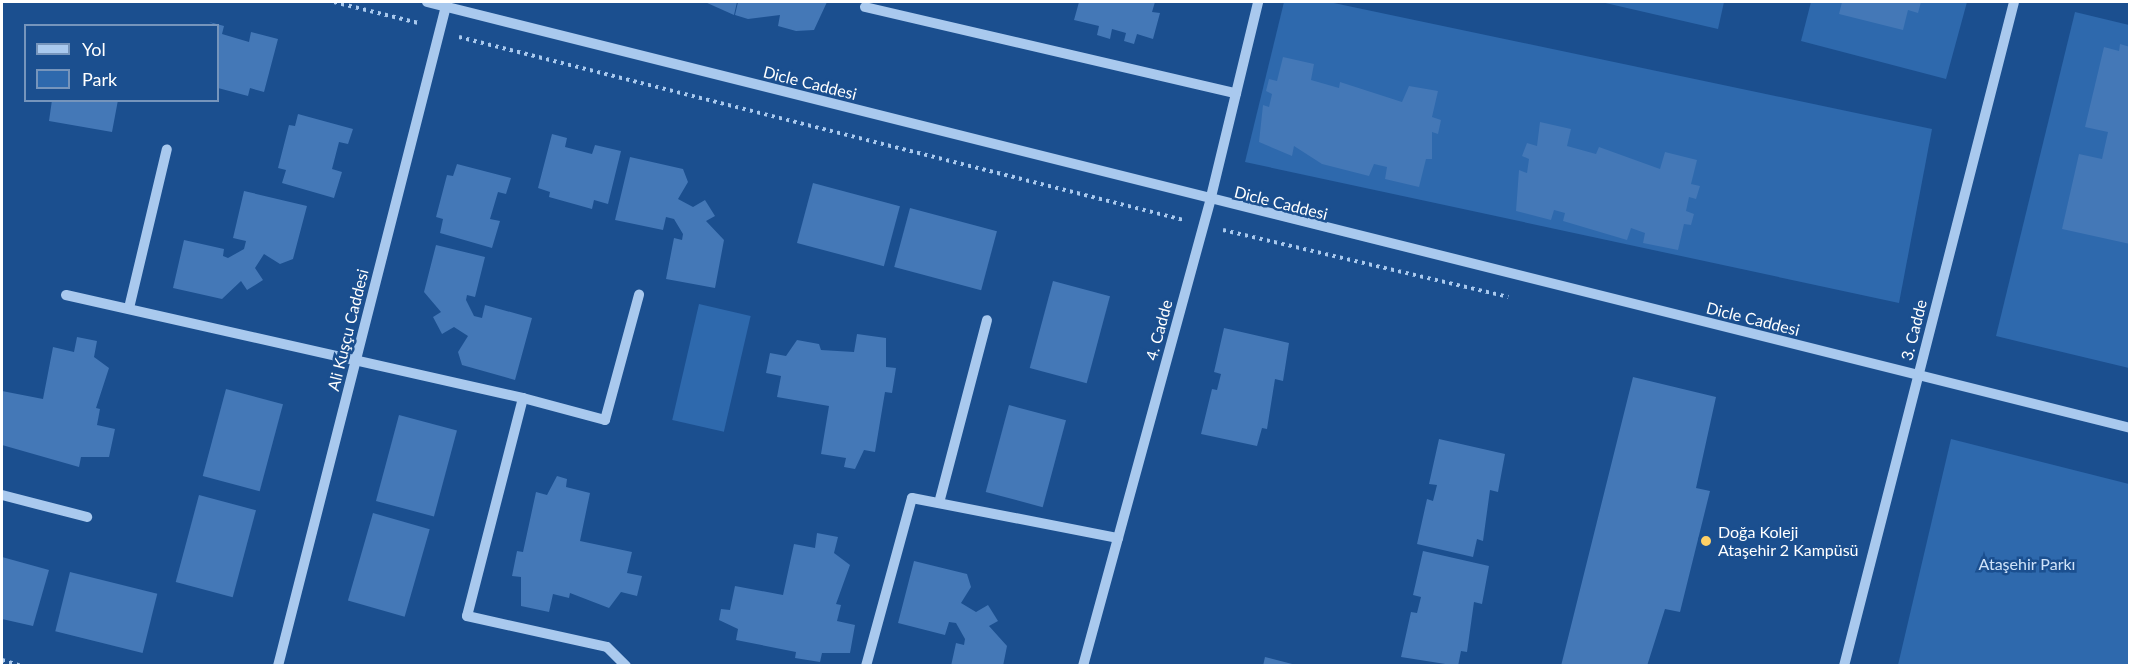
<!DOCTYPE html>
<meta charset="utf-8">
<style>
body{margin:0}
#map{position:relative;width:2131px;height:667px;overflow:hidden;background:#1b4f8f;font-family:Lato,sans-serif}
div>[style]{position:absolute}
.green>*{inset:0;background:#2e69ad;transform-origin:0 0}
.building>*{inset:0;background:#4478b7;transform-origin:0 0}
.path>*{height:4px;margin-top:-2px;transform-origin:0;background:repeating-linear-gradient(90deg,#a9c9ee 0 3px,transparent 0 7.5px)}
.minor>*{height:10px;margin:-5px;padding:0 5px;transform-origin:5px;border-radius:5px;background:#a9c9ee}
.dots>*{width:16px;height:16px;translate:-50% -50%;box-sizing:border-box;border:3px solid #1b4f8f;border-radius:50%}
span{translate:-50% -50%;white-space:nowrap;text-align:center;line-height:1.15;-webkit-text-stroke:5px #1b4f8f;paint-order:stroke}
.street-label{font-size:16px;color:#fff}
.poi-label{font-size:16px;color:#fff}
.left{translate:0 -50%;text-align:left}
.park-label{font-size:16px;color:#cfe3fa}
.frame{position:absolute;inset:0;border:3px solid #fff;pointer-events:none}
.legend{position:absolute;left:24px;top:24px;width:195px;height:78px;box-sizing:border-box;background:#1b4f8f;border:2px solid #7695bc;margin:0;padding:8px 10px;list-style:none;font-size:18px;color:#fff}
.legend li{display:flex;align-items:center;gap:12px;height:30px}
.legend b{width:30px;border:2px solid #7695bc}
</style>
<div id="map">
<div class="green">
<i style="clip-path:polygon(1284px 2px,1329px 2px,1932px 129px,1899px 303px,1245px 162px)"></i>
<i style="clip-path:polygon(1601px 2px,1724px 2px,1718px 29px)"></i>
<i style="clip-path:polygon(1811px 2px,1967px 2px,1946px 79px,1801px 41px)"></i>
<i style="clip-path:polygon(2075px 12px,2129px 25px,2129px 368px,1996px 336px)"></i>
<i style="left:699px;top:304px;width:53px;height:119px;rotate:13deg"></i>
<i style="clip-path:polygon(1951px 439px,2129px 484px,2129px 665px,1898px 665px)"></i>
</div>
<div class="building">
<i style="clip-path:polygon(705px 2px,737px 2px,734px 15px)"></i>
<i style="clip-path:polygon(738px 2px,827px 2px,814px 30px,796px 31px,778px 26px,780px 15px,748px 19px,735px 15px)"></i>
<i style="clip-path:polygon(1079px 2px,1155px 2px,1152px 12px,1160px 13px,1153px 39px,1137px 34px,1134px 44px,1124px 41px,1126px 33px,1112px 29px,1110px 39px,1097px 35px,1099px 26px,1074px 20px)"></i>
<i style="clip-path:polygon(1842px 2px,1921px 2px,1918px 13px,1908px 10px,1903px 30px,1839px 14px)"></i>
<i style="clip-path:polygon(209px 22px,224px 26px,222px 34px,249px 42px,251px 32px,278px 39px,264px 92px,250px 88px,248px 96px,218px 88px,218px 26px)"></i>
<i style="clip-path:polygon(2120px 44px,2130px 47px,2130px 244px,2062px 229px,2079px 154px,2102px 159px,2108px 132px,2085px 127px,2104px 47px,2119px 51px)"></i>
<i style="clip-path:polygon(1283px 57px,1314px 64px,1311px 80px,1339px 88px,1340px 82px,1402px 102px,1409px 86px,1438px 91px,1432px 117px,1441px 120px,1438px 134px,1432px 132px,1432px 159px,1426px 159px,1419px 187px,1385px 179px,1387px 167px,1374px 164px,1369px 176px,1322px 164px,1294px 146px,1292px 156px,1259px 142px,1263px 105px,1269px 107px,1272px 94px,1266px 91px,1269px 79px,1277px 81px)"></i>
<i style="clip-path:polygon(52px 100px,118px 100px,112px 132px,49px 121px)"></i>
<i style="clip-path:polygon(298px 114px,353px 129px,348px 144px,339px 142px,332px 169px,342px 172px,334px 198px,282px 183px,286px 170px,278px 168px,289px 125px,295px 126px)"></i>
<i style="clip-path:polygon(1540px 122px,1571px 129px,1567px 146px,1596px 154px,1599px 147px,1660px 169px,1665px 152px,1697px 160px,1691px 184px,1700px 186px,1696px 199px,1689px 197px,1686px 211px,1694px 214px,1691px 225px,1684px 224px,1678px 250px,1643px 243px,1645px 233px,1631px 228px,1627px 240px,1563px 221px,1565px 213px,1554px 210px,1551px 220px,1516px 211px,1519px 170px,1527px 173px,1529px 159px,1522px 156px,1527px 143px,1537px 146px)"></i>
<i style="clip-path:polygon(552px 134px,567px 138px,565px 147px,592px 154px,595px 145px,621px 151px,608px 204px,594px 200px,592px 209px,549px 197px,550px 192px,538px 188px)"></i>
<i style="clip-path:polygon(630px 157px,683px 169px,688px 182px,678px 199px,693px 207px,705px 200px,715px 216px,706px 221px,724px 240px,715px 288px,666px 279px,674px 238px,682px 240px,683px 234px,674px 219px,666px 217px,663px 230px,615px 220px)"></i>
<i style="clip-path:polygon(457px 164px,511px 178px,506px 194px,498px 192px,490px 219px,500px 221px,492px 248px,440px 233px,443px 219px,436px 217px,447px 175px,453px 176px)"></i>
<i style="left:813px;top:183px;width:90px;height:62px;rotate:15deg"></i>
<i style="clip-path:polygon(244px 191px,307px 206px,293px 259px,280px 264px,264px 254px,255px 268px,263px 280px,247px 290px,241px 281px,222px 299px,173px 288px,184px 240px,224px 249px,223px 256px,228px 258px,244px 249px,246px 241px,233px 238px)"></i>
<i style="left:910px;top:208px;width:90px;height:61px;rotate:15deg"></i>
<i style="clip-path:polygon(436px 245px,485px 257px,475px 297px,467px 295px,466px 300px,474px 316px,482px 318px,485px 305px,532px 318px,515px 380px,462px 365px,458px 352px,468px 336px,454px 327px,442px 334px,433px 317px,441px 312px,424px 292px)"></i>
<i style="left:1053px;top:281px;width:59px;height:90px;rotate:15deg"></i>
<i style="clip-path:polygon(1224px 328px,1289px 343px,1283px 381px,1275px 379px,1267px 429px,1262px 428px,1257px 446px,1201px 434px,1212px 389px,1217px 390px,1221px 374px,1214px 372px)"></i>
<i style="clip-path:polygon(857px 334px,886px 338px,886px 367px,896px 368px,892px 393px,885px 392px,875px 452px,864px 450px,855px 469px,844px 467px,846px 458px,821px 454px,829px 406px,777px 397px,781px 376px,766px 373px,770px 353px,786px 356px,797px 340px,819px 344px,821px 350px,854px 352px)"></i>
<i style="clip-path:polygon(77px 337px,97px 341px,94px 357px,109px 368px,96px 408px,100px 409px,97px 425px,115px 429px,109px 457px,81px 457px,79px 467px,2px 445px,2px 391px,43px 399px,53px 347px,74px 352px)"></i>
<i style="clip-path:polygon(1633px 377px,1716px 397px,1696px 488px,1710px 491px,1680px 612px,1665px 609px,1647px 666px,1561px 666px)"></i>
<i style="left:226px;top:389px;width:59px;height:90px;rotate:15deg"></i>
<i style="left:1009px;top:405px;width:59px;height:90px;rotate:15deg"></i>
<i style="left:399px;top:415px;width:60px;height:89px;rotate:15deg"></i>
<i style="clip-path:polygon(1439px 439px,1505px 454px,1498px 492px,1490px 490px,1483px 541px,1477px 539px,1473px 557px,1417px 544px,1427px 499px,1433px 501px,1437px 485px,1429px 484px)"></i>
<i style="clip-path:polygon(557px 476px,567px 479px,566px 487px,590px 493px,580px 541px,632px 552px,627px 573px,642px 576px,637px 596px,621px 592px,609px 608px,570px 593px,569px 598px,553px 594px,549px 612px,521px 606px,521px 577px,512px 576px,517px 551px,523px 552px,536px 492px,547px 495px)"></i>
<i style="left:199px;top:495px;width:59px;height:90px;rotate:15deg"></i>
<i style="left:373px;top:513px;width:59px;height:91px;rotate:16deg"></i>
<i style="clip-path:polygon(817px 533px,838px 537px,834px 553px,850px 565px,836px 604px,841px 605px,837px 621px,855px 625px,850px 653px,822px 653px,820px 662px,795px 658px,796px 652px,736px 640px,738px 629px,719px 620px,721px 609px,730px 610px,735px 586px,783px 595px,794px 544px,815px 548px)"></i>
<i style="clip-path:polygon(1423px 551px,1489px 566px,1482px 604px,1474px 602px,1467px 652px,1461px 651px,1458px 666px,1401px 657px,1411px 612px,1417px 613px,1421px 597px,1413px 595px)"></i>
<i style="clip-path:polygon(2px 557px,49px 570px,33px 626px,2px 619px)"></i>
<i style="clip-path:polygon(914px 561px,967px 574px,971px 587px,961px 603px,976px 612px,988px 605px,998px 621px,989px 626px,1007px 646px,1003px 666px,951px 666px,956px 643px,964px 645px,965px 639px,956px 623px,949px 622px,945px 635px,898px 623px)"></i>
<i style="left:70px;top:572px;width:90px;height:61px;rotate:14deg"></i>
<i style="clip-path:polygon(1265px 657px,1296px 665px,1296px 666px,1263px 666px)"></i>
</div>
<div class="path">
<i style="left:334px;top:2px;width:87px;rotate:14deg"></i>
<i style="left:459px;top:37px;width:748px;rotate:14.17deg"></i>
<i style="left:1223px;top:230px;width:293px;rotate:13.2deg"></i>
<i style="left:2px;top:660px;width:21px;rotate:17deg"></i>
</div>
<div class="minor">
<i style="left:427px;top:2px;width:1755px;rotate:14.04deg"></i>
<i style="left:865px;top:7px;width:381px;rotate:13.1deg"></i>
<i style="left:66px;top:295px;width:468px;rotate:12.7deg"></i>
<i style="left:523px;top:398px;width:225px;rotate:104.4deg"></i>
<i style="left:467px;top:616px;width:143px;rotate:12.5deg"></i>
<i style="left:607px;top:647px;width:27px;rotate:45deg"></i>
<i style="left:129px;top:308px;width:163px;rotate:-76.6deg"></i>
<i style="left:523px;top:398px;width:85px;rotate:15deg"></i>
<i style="left:605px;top:420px;width:130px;rotate:-74.8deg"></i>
<i style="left:2px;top:495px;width:88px;rotate:14.5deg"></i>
<i style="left:939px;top:503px;width:189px;rotate:-75.3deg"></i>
<i style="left:278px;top:666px;width:685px;rotate:-75.72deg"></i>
<i style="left:866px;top:666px;width:174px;rotate:-74.7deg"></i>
<i style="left:912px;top:498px;width:210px;rotate:11deg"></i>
<i style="left:1083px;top:666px;width:482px;rotate:-74.7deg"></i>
<i style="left:1210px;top:201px;width:205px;rotate:-76.4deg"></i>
<i style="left:1844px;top:666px;width:685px;rotate:-75.64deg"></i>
</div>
<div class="dots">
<i style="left:1706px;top:541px;background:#ffd166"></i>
</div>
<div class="street-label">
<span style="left:810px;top:83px;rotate:14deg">Dicle Caddesi</span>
<span style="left:1281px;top:203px;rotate:14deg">Dicle Caddesi</span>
<span style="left:1753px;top:319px;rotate:14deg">Dicle Caddesi</span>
<span style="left:348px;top:330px;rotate:-76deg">Ali Kuşçu Caddesi</span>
<span style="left:1159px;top:330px;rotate:-75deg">4. Cadde</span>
<span style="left:1914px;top:330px;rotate:-76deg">3. Cadde</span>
</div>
<div class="poi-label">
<span class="left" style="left:1718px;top:541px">Doğa Koleji<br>Ataşehir 2 Kampüsü</span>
</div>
<div class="park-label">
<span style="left:2027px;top:564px">Ataşehir Parkı</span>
</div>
<div class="frame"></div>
<ul class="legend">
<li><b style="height:8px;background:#a9c9ee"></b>Yol</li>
<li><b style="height:16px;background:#2e69ad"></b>Park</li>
</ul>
</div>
